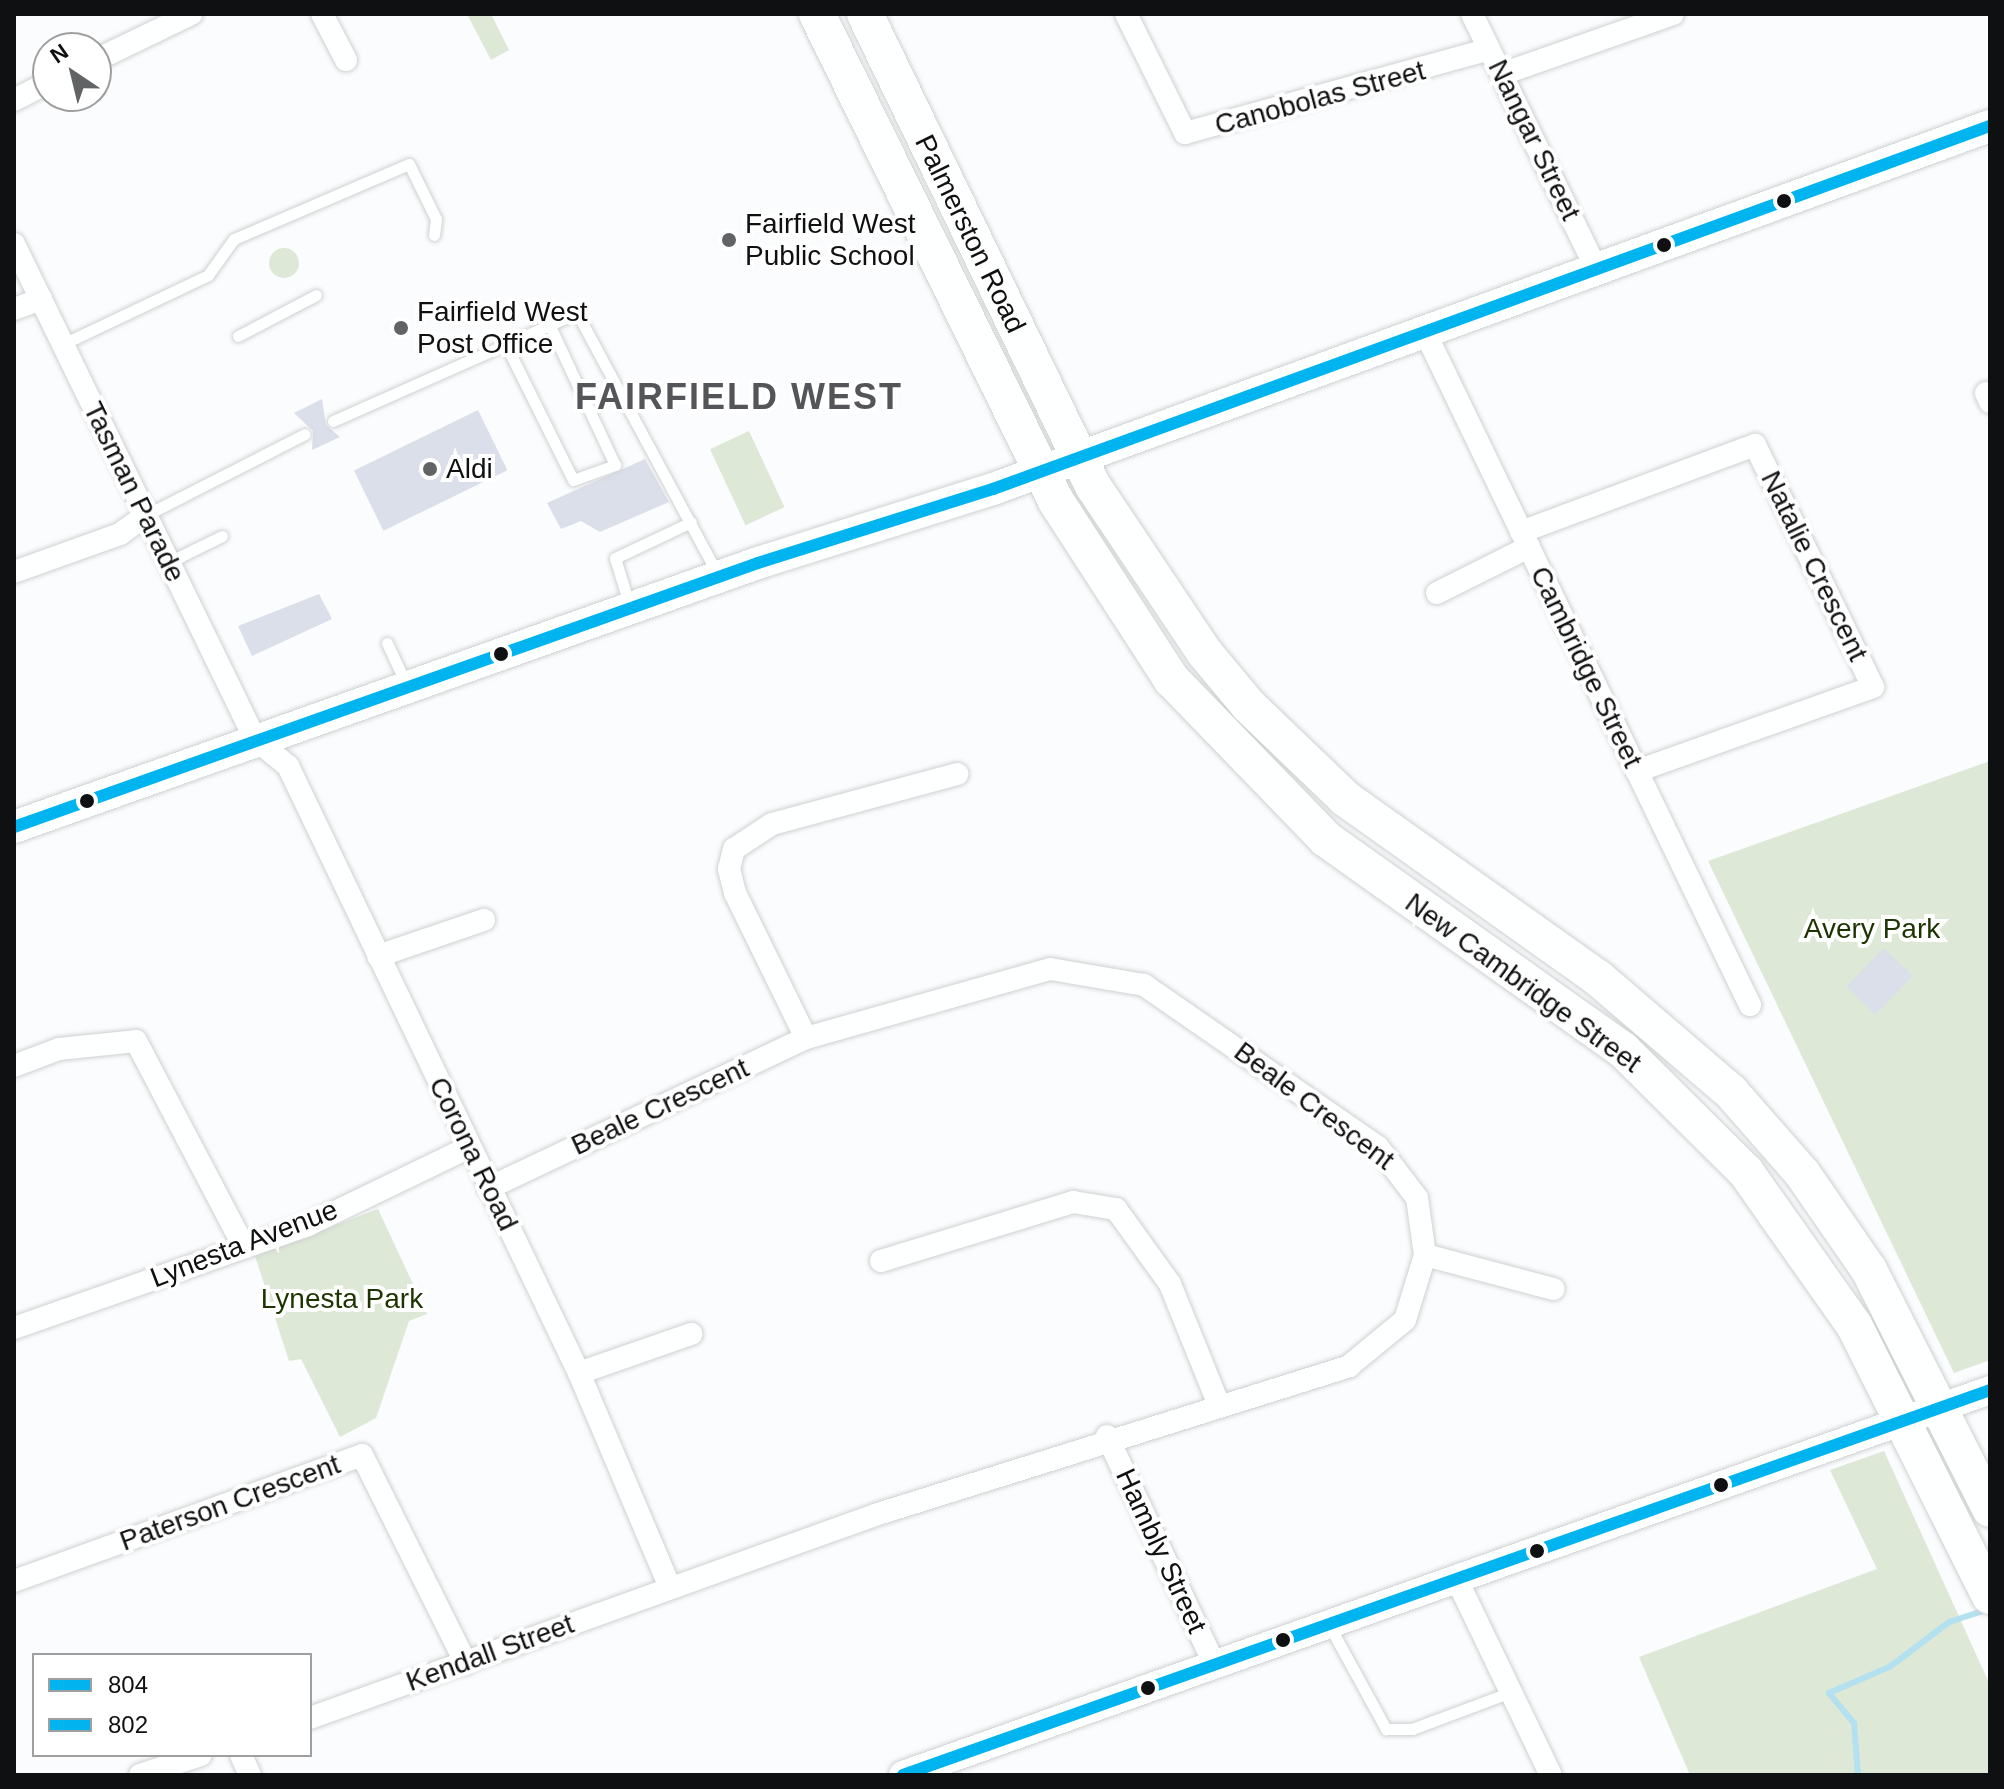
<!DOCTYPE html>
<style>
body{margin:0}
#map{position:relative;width:2004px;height:1789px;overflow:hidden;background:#fafcfe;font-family:Arial,sans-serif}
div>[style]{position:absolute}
.green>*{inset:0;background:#dde8d6;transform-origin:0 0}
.round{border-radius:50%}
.stream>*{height:6px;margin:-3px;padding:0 3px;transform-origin:3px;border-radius:3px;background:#b3e1ef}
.building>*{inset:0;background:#dadfe9;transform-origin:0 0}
.roads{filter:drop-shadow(0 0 2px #cfd0d1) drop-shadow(0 0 2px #cfd0d1)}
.service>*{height:11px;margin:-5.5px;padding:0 5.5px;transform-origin:5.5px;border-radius:5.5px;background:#feffff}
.minor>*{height:22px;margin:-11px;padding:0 11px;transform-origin:11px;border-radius:11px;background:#feffff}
.tertiary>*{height:28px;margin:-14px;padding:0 14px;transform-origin:14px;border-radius:14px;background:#feffff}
.secondary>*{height:32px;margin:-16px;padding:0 16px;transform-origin:16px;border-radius:16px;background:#feffff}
.trunk>*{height:36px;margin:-18px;padding:0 18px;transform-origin:18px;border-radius:18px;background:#feffff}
.bus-1>*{height:12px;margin:-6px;padding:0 6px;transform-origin:6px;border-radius:6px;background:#00b5ef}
.bus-2>*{height:12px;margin:-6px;padding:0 6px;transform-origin:6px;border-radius:6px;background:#00b5ef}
.dots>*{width:22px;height:22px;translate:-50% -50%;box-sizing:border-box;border:4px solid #fff;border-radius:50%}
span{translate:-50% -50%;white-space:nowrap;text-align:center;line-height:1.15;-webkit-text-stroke:8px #fff;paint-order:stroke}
.street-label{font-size:28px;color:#0f1011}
.poi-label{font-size:28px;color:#0f1011}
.left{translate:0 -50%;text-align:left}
.park-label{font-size:28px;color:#1d3300}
.district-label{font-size:36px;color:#535559;font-weight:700;letter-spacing:2px}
.frame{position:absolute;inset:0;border:16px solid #0f1011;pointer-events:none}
.legend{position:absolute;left:32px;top:1653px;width:280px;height:104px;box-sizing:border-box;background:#fff;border:2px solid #9f9fa0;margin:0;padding:10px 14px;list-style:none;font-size:24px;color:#0f1011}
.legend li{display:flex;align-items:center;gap:16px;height:40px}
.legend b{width:40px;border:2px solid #9f9fa0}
.north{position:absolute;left:32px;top:32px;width:80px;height:80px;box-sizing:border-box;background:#fff;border:2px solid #9f9fa0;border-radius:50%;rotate:325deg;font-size:22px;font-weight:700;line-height:32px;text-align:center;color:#0f1011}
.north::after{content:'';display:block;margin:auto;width:28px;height:36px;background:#616364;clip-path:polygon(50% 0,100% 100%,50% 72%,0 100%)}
</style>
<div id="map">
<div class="green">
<i style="clip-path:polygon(467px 14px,491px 14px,509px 50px,491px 60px)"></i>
<i class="round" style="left:269px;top:248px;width:30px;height:30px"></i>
<i style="left:749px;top:431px;width:84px;height:43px;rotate:65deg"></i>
<i style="clip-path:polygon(1990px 761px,1990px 1360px,1954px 1373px,1708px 861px)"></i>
<i style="clip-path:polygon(378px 1209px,427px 1314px,409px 1321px,376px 1418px,340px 1437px,301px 1359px,289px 1361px,255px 1256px)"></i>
<i style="clip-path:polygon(1884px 1451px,1990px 1685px,1990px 1775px,1690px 1775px,1639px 1657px,1877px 1569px,1830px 1470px)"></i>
</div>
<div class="stream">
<i style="left:1858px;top:1775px;width:52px;rotate:-94.4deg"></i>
<i style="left:1854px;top:1723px;width:39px;rotate:-130deg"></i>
<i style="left:1829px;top:1693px;width:68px;rotate:-23.5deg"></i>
<i style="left:1891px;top:1666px;width:73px;rotate:-37.2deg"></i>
<i style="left:1949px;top:1622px;width:40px;rotate:-18deg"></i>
</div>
<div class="building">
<i style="clip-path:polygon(322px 399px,326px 425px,340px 437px,312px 450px,313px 431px,294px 413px)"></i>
<i style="left:478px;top:410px;width:67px;height:138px;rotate:64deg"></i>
<i style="clip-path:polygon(645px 459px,669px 502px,600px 532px,581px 521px,561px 529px,547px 503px)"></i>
<i style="clip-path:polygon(319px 594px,332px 619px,252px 656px,238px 626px)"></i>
<i style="left:1884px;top:948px;width:40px;height:54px;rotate:44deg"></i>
</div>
<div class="roads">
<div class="service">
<i style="left:238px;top:336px;width:88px;rotate:-27.7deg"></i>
<i style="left:63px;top:344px;width:161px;rotate:-25.4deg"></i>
<i style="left:208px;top:275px;width:44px;rotate:-54.2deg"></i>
<i style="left:234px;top:239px;width:190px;rotate:-23.2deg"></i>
<i style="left:409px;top:164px;width:61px;rotate:63.9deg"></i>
<i style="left:436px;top:219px;width:16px;rotate:97deg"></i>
<i style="left:507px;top:347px;width:148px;rotate:63.6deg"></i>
<i style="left:573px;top:480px;width:45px;rotate:-19.7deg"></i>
<i style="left:615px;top:465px;width:153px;rotate:-115.1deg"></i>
<i style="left:333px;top:421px;width:267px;rotate:-23.9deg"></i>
<i style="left:577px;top:313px;width:295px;rotate:61.7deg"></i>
<i style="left:146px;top:515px;width:178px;rotate:-27deg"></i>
<i style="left:169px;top:562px;width:59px;rotate:-26.1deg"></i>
<i style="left:629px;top:604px;width:48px;rotate:-106.9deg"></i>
<i style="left:615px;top:558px;width:84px;rotate:-25.3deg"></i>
<i style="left:387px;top:643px;width:47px;rotate:65.1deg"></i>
<i style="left:1329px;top:1625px;width:119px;rotate:61.3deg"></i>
<i style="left:1386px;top:1729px;width:26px"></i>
<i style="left:1412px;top:1729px;width:106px;rotate:-20.5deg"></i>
</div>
<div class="minor">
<i style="left:322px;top:14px;width:52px;rotate:62.4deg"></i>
<i style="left:1126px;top:14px;width:133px;rotate:63.6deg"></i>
<i style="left:1185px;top:133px;width:315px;rotate:-15.4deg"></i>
<i style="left:1472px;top:14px;width:280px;rotate:64deg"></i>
<i style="left:96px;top:60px;width:106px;rotate:-25.8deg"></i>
<i style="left:1502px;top:74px;width:181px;rotate:-19.3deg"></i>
<i style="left:14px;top:100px;width:38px;rotate:-27deg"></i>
<i style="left:14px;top:244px;width:551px;rotate:64.04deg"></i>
<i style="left:255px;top:739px;width:43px;rotate:39.3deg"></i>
<i style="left:288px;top:766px;width:673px;rotate:64.39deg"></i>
<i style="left:579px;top:1373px;width:230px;rotate:67deg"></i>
<i style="left:14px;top:309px;width:29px;rotate:-20deg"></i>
<i style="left:1423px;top:328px;width:752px;rotate:64.22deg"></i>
<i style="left:1986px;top:393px;width:10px;rotate:66deg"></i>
<i style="left:1521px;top:532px;width:250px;rotate:-20.4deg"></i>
<i style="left:1755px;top:445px;width:269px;rotate:64deg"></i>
<i style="left:1873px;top:687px;width:251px;rotate:160.4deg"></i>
<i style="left:14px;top:572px;width:113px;rotate:-19.7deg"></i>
<i style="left:120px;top:534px;width:32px;rotate:-36deg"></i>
<i style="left:1437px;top:593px;width:103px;rotate:-26.6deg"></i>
<i style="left:378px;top:956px;width:112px;rotate:-18.8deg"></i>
<i style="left:806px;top:1038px;width:161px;rotate:-116.1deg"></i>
<i style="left:735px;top:893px;width:25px;rotate:-104deg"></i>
<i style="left:729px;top:869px;width:21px;rotate:-76deg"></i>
<i style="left:734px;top:849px;width:45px;rotate:-33.3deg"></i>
<i style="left:772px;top:824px;width:192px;rotate:-15.1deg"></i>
<i style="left:14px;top:1066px;width:48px;rotate:-20.7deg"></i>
<i style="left:59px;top:1049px;width:77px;rotate:-5.9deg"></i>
<i style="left:136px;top:1041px;width:233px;rotate:62.3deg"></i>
<i style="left:1425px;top:1255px;width:133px;rotate:14.8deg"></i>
<i style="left:881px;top:1261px;width:201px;rotate:-17.1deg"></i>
<i style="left:1073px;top:1202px;width:44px;rotate:9.2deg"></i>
<i style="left:1116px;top:1209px;width:92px;rotate:54.2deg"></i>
<i style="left:1170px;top:1284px;width:131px;rotate:68deg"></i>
<i style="left:14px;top:1328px;width:312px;rotate:-19.3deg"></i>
<i style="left:308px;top:1225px;width:179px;rotate:-25.8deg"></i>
<i style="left:579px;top:1373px;width:119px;rotate:-19.2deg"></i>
<i style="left:1107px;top:1436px;width:253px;rotate:64.8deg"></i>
<i style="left:1457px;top:1580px;width:216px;rotate:64.3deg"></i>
<i style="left:14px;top:1581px;width:370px;rotate:-19.9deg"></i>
<i style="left:362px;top:1455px;width:233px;rotate:63.5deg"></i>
<i style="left:310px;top:1718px;width:604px;rotate:-19.76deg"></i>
<i style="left:878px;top:1514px;width:494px;rotate:-17.4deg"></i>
<i style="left:1349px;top:1366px;width:72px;rotate:-39.4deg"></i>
<i style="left:1405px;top:1320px;width:68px;rotate:-72.9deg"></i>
<i style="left:1425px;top:1255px;width:58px;rotate:-98deg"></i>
<i style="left:1417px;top:1198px;width:64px;rotate:-127.4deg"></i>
<i style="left:1378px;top:1147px;width:285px;rotate:-145.3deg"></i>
<i style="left:1144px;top:985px;width:95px;rotate:-170.3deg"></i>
<i style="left:1050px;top:969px;width:254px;rotate:164.2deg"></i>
<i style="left:806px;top:1038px;width:351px;rotate:154.7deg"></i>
<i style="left:241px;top:1755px;width:22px;rotate:66deg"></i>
<i style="left:140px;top:1775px;width:64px;rotate:-18.2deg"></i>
</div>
<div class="tertiary">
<i style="left:903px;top:1775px;width:1153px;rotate:-19.5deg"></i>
</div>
<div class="secondary">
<i style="left:14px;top:827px;width:789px;rotate:-19.54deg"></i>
<i style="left:758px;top:563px;width:246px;rotate:-17.5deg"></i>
<i style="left:993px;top:489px;width:1061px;rotate:-20.01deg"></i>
</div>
<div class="trunk">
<i style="left:817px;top:14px;width:542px;rotate:63.86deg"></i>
<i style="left:1056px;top:501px;width:213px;rotate:57.1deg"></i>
<i style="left:1172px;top:680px;width:221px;rotate:45.9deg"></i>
<i style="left:1326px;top:839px;width:364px;rotate:35.4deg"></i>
<i style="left:1623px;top:1050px;width:173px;rotate:44.8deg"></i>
<i style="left:1746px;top:1172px;width:187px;rotate:54.8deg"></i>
<i style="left:1854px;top:1325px;width:303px;rotate:63.4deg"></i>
<i style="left:865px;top:14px;width:524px;rotate:64.22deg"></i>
<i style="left:1093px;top:486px;width:200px;rotate:56.2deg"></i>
<i style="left:1204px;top:652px;width:70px;rotate:50.2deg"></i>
<i style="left:1249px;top:706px;width:134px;rotate:43.8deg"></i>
<i style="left:1346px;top:799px;width:309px;rotate:35.4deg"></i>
<i style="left:1598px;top:978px;width:175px;rotate:40.6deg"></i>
<i style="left:1731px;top:1092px;width:108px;rotate:48.8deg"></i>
<i style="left:1802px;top:1173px;width:118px;rotate:55.4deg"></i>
<i style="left:1869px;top:1270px;width:268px;rotate:63.1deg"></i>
</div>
</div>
<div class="bus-1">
<i style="left:14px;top:827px;width:789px;rotate:-19.54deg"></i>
<i style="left:758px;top:563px;width:246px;rotate:-17.5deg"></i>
<i style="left:993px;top:489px;width:1061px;rotate:-20.01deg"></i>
</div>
<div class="bus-2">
<i style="left:903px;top:1775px;width:1153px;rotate:-19.5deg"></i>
</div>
<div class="dots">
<i style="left:1784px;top:201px;background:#0f1011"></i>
<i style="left:729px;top:240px;background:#616364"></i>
<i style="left:1664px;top:245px;background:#0f1011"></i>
<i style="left:401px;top:328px;background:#616364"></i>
<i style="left:430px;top:469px;background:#616364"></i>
<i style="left:501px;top:654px;background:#0f1011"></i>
<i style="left:87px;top:801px;background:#0f1011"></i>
<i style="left:1721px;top:1485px;background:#0f1011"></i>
<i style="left:1537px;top:1551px;background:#0f1011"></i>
<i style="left:1283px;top:1640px;background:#0f1011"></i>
<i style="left:1148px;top:1688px;background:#0f1011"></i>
</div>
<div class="street-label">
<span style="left:1320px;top:98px;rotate:-15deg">Canobolas Street</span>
<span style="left:1534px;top:140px;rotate:64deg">Nangar Street</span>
<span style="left:970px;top:234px;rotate:64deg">Palmerston Road</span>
<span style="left:134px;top:492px;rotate:64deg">Tasman Parade</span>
<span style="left:1814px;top:566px;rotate:64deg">Natalie Crescent</span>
<span style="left:1586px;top:667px;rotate:64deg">Cambridge Street</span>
<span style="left:1523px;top:983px;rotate:36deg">New Cambridge Street</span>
<span style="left:1314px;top:1106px;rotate:37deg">Beale Crescent</span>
<span style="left:660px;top:1107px;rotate:-25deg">Beale Crescent</span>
<span style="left:473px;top:1154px;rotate:64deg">Corona Road</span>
<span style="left:244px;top:1244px;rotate:-21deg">Lynesta Avenue</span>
<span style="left:230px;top:1503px;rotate:-20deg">Paterson Crescent</span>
<span style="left:1161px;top:1551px;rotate:65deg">Hambly Street</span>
<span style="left:490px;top:1653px;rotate:-20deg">Kendall Street</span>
</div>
<div class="poi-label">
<span class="left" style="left:745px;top:240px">Fairfield West<br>Public School</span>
<span class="left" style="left:417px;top:328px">Fairfield West<br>Post Office</span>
<span class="left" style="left:446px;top:469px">Aldi</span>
</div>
<div class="park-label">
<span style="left:1872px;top:929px">Avery Park</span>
<span style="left:342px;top:1299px">Lynesta Park</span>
</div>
<div class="district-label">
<span style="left:739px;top:397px">FAIRFIELD WEST</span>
</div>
<div class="frame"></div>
<ul class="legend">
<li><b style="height:10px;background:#00b5ef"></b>804</li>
<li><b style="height:10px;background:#00b5ef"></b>802</li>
</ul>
<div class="north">N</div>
</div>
